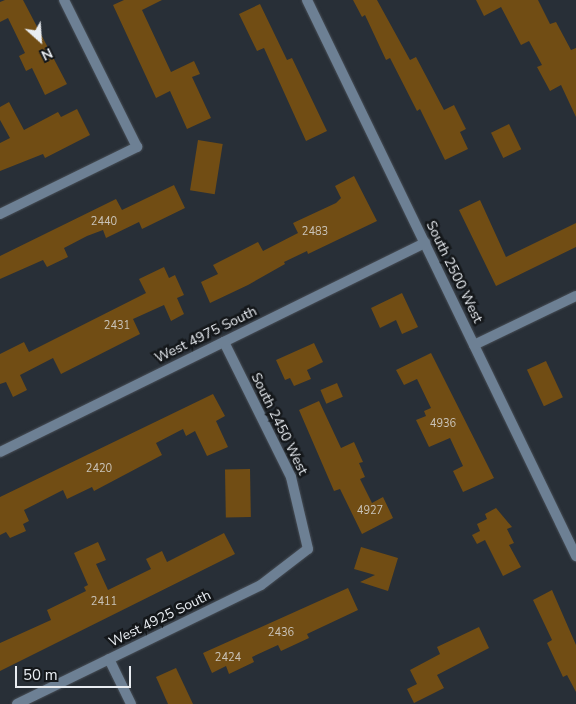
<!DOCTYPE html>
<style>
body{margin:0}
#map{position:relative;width:576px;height:704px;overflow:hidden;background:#282f37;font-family:"Nunito Sans",sans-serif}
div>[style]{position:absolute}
.building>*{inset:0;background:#714d14;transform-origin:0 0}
.roads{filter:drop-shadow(0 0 1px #474d55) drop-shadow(0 0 1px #474d55)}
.minor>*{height:10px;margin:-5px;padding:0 5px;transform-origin:5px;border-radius:5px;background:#6d8094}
span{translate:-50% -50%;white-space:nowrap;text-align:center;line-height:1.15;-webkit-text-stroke:5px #14171a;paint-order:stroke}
.number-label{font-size:11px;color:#cac4ba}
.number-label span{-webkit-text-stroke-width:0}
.street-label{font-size:14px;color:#e8ecf1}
.north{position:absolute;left:15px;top:15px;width:50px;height:50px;-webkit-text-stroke:4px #14171a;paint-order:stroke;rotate:154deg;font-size:14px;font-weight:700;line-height:20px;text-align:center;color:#e8ecf1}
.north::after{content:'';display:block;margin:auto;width:18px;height:22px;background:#e8ecf1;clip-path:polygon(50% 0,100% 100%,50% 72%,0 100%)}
.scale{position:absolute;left:15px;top:666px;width:116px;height:22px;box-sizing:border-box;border:2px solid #e8ecf1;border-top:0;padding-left:6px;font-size:15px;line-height:18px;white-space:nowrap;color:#e8ecf1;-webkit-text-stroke:4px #14171a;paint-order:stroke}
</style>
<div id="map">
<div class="building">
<i style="clip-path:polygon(5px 0,23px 0,67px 84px,45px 95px,32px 68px,26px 71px,19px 56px,25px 53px,8px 18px,0 22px,0 2px)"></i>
<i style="clip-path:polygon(124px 0,162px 0,142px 10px,171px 72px,194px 61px,200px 74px,192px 77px,211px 118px,187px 129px,170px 91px,156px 98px,113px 5px)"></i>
<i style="clip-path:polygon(353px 0,377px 0,410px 60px,416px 57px,444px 110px,454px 105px,466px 129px,460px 132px,468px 149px,445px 160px,420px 109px,417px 111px,390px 58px,386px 60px,365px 15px,362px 17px)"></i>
<i style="clip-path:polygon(476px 0,538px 0,550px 24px,556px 22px,571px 50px,576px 48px,576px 117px,561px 85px,550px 91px,537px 67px,542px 65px,529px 41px,521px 45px,501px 7px,484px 16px)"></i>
<i style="clip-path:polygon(260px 4px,287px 60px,292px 58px,327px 131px,306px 141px,264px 48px,257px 51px,239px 14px)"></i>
<i style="clip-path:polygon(9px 102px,24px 130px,58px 112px,61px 117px,77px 109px,90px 135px,45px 158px,43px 154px,0 171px,0 143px,10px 138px,0 120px,0 107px)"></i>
<i style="left:509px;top:124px;width:28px;height:20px;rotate:64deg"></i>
<i style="left:198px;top:140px;width:25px;height:51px;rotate:9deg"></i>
<i style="clip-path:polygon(354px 176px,377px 221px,308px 254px,307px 251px,284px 262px,285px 264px,248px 285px,210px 303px,201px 282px,218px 274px,213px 265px,258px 242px,263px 251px,298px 233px,293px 223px,336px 203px,341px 198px,335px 186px)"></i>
<i style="clip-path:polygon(174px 185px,185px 208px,142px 229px,139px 222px,106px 238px,103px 230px,87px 236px,64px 248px,68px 257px,47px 267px,43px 260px,0 279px,0 256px,116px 199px,122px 210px)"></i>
<i style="clip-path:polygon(480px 200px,506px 257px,576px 223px,576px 247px,496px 286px,459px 210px)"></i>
<i style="clip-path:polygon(164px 267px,169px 278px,175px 275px,184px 295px,177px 298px,184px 314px,171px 321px,164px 305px,133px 319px,140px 334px,61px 374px,53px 358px,20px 375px,27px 390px,13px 397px,6px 382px,0 384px,0 354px,24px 342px,29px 352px,146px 293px,139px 279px)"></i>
<i style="clip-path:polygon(402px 293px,418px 327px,402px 334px,396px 320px,380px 328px,371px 308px)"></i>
<i style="clip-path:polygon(314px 343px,323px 362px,307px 370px,311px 379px,294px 386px,290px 378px,285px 380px,276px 360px)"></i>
<i style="clip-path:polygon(431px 353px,494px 478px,463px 492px,453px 471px,463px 466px,450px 438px,429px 447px,416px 420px,426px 416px,424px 411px,431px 408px,417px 379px,404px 385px,396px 370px)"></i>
<i style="left:546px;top:361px;width:40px;height:21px;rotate:65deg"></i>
<i style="left:337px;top:383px;width:15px;height:18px;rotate:67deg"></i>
<i style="clip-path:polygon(213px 394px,225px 416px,216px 421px,228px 447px,207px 456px,195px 431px,186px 436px,183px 429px,156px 443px,162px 455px,94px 491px,92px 487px,67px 499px,63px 490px,24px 510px,29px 521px,23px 524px,26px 531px,10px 538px,6px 532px,0 535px,0 497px)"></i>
<i style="clip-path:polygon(319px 401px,341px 448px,354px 442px,363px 462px,359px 463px,365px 477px,360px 479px,372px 503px,383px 497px,393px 518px,362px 534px,340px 489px,334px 491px,299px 410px)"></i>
<i style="left:250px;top:469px;width:48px;height:25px;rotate:89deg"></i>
<i style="clip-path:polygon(496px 508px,512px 527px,507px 529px,514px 543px,509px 545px,521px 567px,503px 576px,485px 540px,477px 544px,472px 535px,480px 531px,477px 524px,487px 519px,485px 514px)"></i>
<i style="clip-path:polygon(224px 533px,235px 554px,0 671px,0 643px,51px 620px,47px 610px,86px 591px,84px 587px,88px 585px,74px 553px,98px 542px,106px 560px,96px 564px,108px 590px,151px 569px,146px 559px,162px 551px,167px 562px)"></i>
<i style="clip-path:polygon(361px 547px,398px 558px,388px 591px,360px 582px,375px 575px,354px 569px)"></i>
<i style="clip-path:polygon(348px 588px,358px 610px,307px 634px,309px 638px,281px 651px,278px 645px,252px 657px,254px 662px,229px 674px,226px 666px,212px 673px,203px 653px)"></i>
<i style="clip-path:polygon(552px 590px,576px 645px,576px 692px,567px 675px,563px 677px,547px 643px,552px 640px,533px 600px)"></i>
<i style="clip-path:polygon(479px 627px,489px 648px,437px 675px,444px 688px,414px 703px,407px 689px,417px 684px,410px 670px,440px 654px,437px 647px)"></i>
<i style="clip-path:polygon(176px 668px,193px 704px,168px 704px,156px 677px)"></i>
</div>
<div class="roads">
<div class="minor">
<i style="left:307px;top:0;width:618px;rotate:64.18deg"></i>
<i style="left:0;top:214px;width:153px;rotate:-26.1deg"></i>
<i style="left:137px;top:147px;width:164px;rotate:-116.4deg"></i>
<i style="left:474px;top:345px;width:113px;rotate:-25.7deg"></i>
<i style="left:0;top:452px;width:474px;rotate:-26.2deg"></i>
<i style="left:109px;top:659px;width:50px;rotate:63.9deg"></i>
<i style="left:17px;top:704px;width:271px;rotate:-26deg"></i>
<i style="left:261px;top:585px;width:59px;rotate:-37.5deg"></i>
<i style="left:308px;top:549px;width:74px;rotate:-103.3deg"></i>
<i style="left:291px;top:477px;width:151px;rotate:-116.4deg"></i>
</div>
</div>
<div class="number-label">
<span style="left:104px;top:222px">2440</span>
<span style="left:315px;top:232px">2483</span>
<span style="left:117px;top:326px">2431</span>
<span style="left:443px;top:424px">4936</span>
<span style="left:99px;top:469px">2420</span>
<span style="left:370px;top:511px">4927</span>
<span style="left:104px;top:602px">2411</span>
<span style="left:281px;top:633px">2436</span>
<span style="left:228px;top:658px">2424</span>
</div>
<div class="street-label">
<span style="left:454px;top:272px;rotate:64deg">South 2500 West</span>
<span style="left:206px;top:335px;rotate:-26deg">West 4975 South</span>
<span style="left:279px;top:424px;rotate:64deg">South 2450 West</span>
<span style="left:160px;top:619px;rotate:-26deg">West 4925 South</span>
</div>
<div class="north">N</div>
<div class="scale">50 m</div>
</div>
